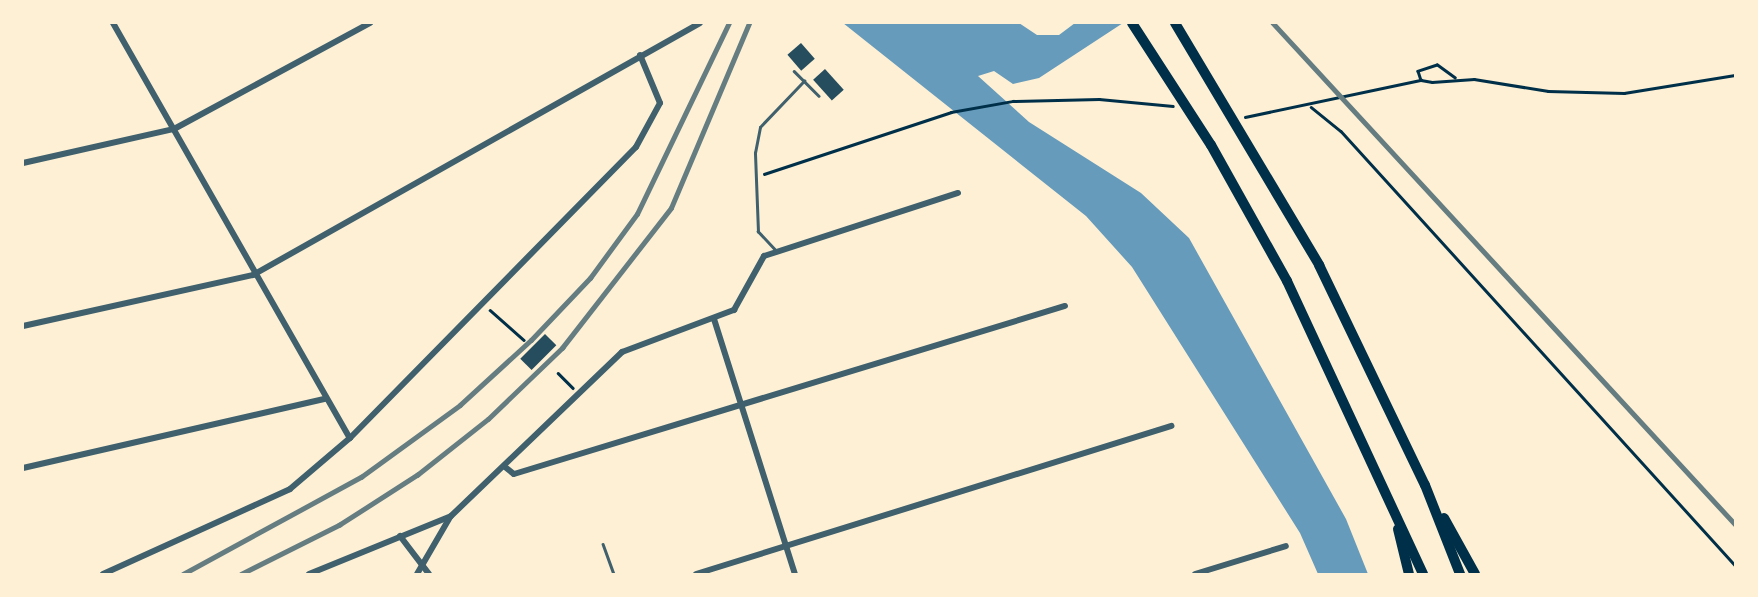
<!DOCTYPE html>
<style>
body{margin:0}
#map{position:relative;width:1758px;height:597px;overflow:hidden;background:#fdf0d5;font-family:Jost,sans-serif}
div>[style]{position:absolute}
.water>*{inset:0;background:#669bbc}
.building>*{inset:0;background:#264d5e;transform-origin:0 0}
.path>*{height:2.5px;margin:-1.25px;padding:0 1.25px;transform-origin:1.25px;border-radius:1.25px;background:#003049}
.service>*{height:2.5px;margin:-1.25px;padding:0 1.25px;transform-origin:1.25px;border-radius:1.25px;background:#3f606c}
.minor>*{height:6px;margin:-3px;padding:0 3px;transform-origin:3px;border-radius:3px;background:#3f606c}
.motorway>*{height:10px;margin:-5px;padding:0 5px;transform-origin:5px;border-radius:5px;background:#003049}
.rail>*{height:4.5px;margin:-2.25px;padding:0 2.25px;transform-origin:2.25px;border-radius:2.25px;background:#657d81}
span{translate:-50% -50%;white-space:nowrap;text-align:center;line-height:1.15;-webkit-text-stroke:6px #fdf0d5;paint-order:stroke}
.frame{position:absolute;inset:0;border:24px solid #fdf0d5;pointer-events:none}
</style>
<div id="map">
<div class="water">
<i style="clip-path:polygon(843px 23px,1019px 23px,1037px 35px,1059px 35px,1075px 23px,1123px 23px,1039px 78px,1013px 84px,994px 71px,978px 76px,1029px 122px,1141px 193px,1189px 238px,1346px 519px,1368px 574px,1318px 574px,1300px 533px,1132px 267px,1086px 216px)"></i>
</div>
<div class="building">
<i style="left:801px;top:43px;width:21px;height:18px;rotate:49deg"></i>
<i style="left:825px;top:69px;width:28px;height:16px;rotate:48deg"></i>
<i style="left:545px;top:334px;width:16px;height:35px;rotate:45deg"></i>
</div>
<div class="path">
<i style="left:1455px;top:78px;width:22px;rotate:-144deg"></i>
<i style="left:1437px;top:65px;width:20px;rotate:162deg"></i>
<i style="left:1418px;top:71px;width:9px;rotate:72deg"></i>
<i style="left:1421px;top:80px;width:11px;rotate:10deg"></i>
<i style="left:1432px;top:82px;width:42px;rotate:-4.1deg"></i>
<i style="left:1474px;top:79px;width:75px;rotate:9.2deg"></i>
<i style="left:1548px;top:91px;width:76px;rotate:1.5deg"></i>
<i style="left:1624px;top:93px;width:112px;rotate:-9.2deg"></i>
<i style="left:1311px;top:107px;width:38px;rotate:39deg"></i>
<i style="left:1341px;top:131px;width:586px;rotate:47.77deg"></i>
<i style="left:1245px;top:117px;width:180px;rotate:-11.9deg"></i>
<i style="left:764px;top:174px;width:197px;rotate:-18.3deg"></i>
<i style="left:951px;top:112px;width:63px;rotate:-10.1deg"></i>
<i style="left:1013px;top:101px;width:86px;rotate:-1.3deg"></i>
<i style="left:1099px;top:99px;width:74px;rotate:5.4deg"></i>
<i style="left:490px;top:310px;width:45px;rotate:41.4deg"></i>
<i style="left:558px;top:373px;width:21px;rotate:45deg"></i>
</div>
<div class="service">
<i style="left:794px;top:71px;width:35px;rotate:45deg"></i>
<i style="left:775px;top:250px;width:25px;rotate:-133deg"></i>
<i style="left:758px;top:232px;width:79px;rotate:-92.2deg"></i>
<i style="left:755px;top:153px;width:26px;rotate:-79deg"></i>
<i style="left:760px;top:127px;width:64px;rotate:-46.3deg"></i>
<i style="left:603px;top:544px;width:32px;rotate:70deg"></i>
</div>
<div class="minor">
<i style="left:113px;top:23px;width:478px;rotate:60.3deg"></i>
<i style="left:23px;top:163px;width:155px;rotate:-12.7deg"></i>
<i style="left:174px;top:129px;width:223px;rotate:-28.4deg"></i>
<i style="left:714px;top:319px;width:268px;rotate:72.4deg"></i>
<i style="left:23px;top:326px;width:236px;rotate:-12.5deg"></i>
<i style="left:253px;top:275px;width:513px;rotate:-29.41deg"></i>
<i style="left:505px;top:467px;width:11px;rotate:38deg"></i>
<i style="left:514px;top:474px;width:576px;rotate:-16.96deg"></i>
<i style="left:23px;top:468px;width:310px;rotate:-12.9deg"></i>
<i style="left:400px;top:536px;width:48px;rotate:52.7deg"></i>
<i style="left:103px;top:574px;width:205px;rotate:-24.4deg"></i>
<i style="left:290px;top:489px;width:79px;rotate:-40.4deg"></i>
<i style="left:350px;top:438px;width:408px;rotate:-45.5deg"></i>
<i style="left:636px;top:147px;width:50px;rotate:-61.4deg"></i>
<i style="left:660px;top:103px;width:52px;rotate:-112.6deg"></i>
<i style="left:309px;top:574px;width:153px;rotate:-22.2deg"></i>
<i style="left:451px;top:516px;width:237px;rotate:-43.8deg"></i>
<i style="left:622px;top:352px;width:120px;rotate:-20.6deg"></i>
<i style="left:734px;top:310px;width:62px;rotate:-60.9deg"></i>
<i style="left:764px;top:256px;width:204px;rotate:-18deg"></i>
<i style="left:417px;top:574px;width:66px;rotate:-59.9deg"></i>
<i style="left:696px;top:574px;width:498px;rotate:-17.3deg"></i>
<i style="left:1195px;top:574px;width:95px;rotate:-17.1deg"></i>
</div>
<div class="motorway">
<i style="left:1132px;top:23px;width:145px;rotate:57.1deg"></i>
<i style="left:1211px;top:145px;width:156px;rotate:60.8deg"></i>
<i style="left:1287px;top:281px;width:323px;rotate:65.1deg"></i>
<i style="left:1175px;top:23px;width:282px;rotate:59.2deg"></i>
<i style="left:1319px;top:265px;width:244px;rotate:64.3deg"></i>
<i style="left:1425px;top:485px;width:96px;rotate:68.5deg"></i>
<i style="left:1444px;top:518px;width:64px;rotate:61deg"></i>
<i style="left:1398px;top:529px;width:46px;rotate:76.3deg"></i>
</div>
<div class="rail">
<i style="left:1273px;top:23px;width:682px;rotate:47.32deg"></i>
<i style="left:183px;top:574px;width:203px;rotate:-28.6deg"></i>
<i style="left:361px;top:477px;width:122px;rotate:-36deg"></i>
<i style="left:460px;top:405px;width:96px;rotate:-42.5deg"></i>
<i style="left:531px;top:340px;width:86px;rotate:-46.4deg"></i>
<i style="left:590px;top:278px;width:79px;rotate:-53.7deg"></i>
<i style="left:637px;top:214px;width:212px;rotate:-64.3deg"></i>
<i style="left:241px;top:574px;width:110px;rotate:-26.6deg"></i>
<i style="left:339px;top:525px;width:93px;rotate:-32.7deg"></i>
<i style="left:417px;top:475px;width:90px;rotate:-38.3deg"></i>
<i style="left:488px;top:419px;width:103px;rotate:-43.8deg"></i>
<i style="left:562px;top:348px;width:177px;rotate:-52.1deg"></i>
<i style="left:671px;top:208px;width:201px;rotate:-67.1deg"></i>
</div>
<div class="frame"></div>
</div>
